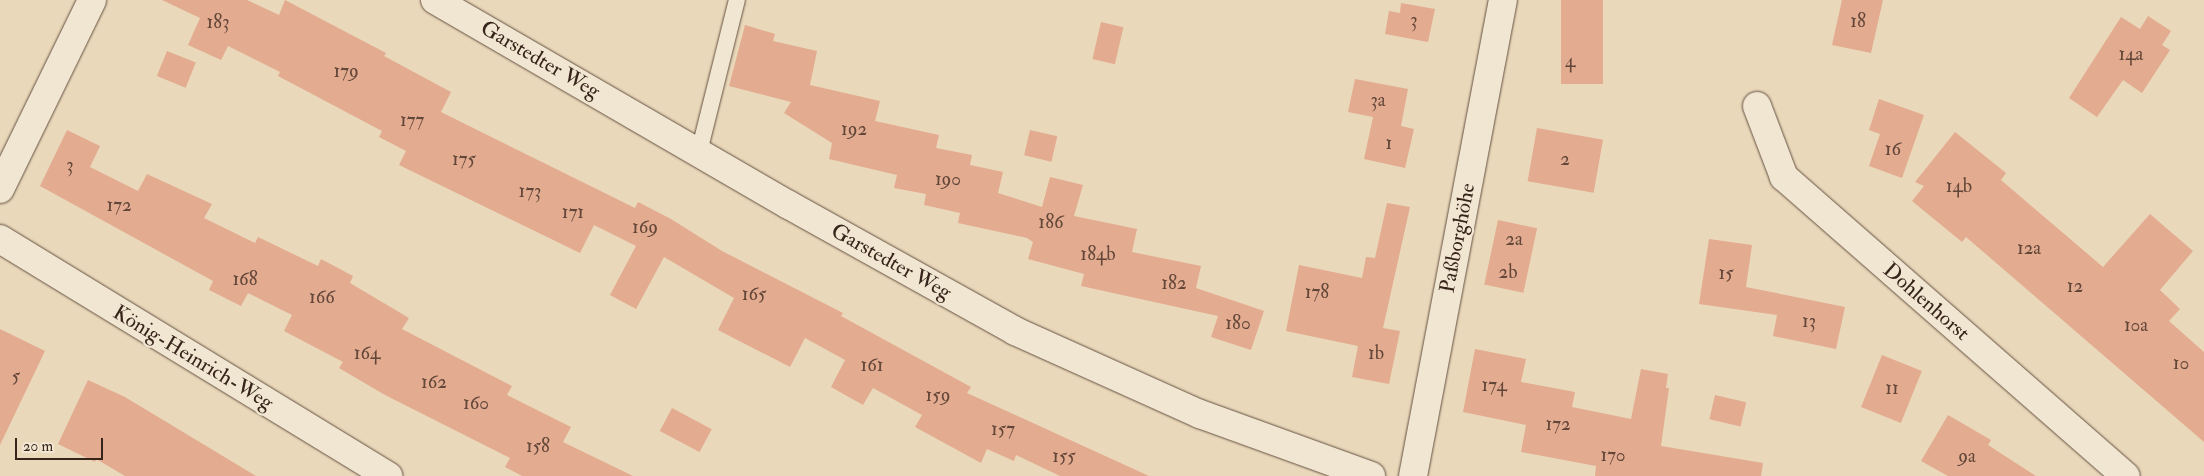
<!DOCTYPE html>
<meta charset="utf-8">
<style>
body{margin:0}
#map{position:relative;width:2204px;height:476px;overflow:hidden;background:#ead8ba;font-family:"IM FELL Double Pica",serif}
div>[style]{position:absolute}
.building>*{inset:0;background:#e3ab90;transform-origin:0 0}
.roads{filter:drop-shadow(0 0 1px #645142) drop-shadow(0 0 1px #645142)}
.lane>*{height:16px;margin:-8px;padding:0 8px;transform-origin:8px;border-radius:8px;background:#f1e6d2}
.street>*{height:28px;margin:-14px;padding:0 14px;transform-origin:14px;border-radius:14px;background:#f1e6d2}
.secondary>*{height:28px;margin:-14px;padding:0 14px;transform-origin:14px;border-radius:14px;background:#f1e6d2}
span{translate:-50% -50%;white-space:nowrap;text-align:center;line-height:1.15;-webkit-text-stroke:4.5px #f1e6d2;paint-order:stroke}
.number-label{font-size:19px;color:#624638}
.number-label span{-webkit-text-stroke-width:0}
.street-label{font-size:21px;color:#37241a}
.scale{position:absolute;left:15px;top:438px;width:88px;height:22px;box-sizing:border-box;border:2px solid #37241a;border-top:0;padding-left:6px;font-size:15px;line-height:18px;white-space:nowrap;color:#37241a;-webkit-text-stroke:4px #f1e6d2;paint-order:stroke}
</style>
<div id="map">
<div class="building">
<i style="clip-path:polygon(162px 0,247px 0,279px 15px,285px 0,386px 53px,384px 56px,451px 92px,441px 112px,635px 208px,638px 202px,671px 219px,722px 251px,843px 313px,841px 316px,971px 387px,967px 393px,1149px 476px,1060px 476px,1016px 455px,1014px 461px,987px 449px,981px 463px,915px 427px,922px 415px,873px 388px,863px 405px,831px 387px,845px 360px,805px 338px,790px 367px,718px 330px,734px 298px,664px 257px,636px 309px,610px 295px,636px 246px,594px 225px,580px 253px,399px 165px,406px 151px,379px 137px,382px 131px,278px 76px,280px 72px,228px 46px,221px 60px,188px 45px,200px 18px)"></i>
<i style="left:1561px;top:0;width:42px;height:84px"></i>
<i style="clip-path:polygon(1842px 0,1883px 0,1871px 53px,1832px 45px)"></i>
<i style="clip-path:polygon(1401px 3px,1435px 9px,1428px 42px,1385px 34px,1389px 11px,1400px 13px)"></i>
<i style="clip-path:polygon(2148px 16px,2171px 31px,2162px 45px,2170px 50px,2142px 93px,2123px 80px,2097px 117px,2069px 98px,2121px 17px,2140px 29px)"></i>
<i style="left:1101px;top:22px;width:23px;height:38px;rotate:13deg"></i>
<i style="clip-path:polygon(745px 25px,775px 34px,773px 41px,817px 51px,810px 85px,880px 101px,875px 121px,939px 135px,936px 148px,972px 155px,970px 165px,1003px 172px,998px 193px,1042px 207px,1050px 177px,1083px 185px,1074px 216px,1137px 229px,1132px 252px,1201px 266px,1196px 288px,1264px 311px,1251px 350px,1211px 337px,1218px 316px,1081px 286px,1084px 274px,1028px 259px,1033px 242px,1027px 238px,958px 223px,960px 213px,924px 205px,926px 194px,894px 188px,897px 175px,829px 159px,832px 143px,784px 113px,791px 102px,729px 86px)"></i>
<i style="left:167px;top:51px;width:31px;height:27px;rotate:22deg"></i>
<i style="clip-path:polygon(1355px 79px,1408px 89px,1401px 126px,1414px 129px,1405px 168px,1364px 159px,1373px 117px,1348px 112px)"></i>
<i style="clip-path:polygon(1879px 99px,1924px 115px,1902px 178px,1869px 166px,1880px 134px,1869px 130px)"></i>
<i style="left:1537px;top:128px;width:67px;height:54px;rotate:10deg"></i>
<i style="clip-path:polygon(67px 130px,100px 146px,90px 167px,138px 191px,147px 174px,212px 204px,204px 218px,255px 243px,258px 237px,318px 266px,321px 259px,353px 276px,350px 283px,409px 318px,402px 329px,512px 386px,507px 395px,571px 427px,563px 442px,633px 476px,522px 476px,505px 467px,510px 458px,385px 395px,339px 368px,343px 362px,284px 331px,292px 315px,248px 293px,241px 306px,209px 290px,213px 281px,40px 186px)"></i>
<i style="left:1030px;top:130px;width:28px;height:26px;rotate:13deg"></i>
<i style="clip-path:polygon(1955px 132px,2006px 173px,2001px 180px,2103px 267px,2150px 214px,2193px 251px,2160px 290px,2180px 309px,2169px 321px,2204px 352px,2204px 442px,1966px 237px,1962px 242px,1912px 201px,1924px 186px,1915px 182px)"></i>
<i style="clip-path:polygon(1387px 203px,1410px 207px,1383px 328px,1400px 331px,1389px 384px,1352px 377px,1358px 346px,1286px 331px,1299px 265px,1362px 278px,1366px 257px,1375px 258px)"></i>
<i style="left:1498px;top:220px;width:40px;height:66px;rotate:12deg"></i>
<i style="clip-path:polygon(1709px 239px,1752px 245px,1746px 287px,1845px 307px,1836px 349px,1773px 336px,1777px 315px,1699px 304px)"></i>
<i style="clip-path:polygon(0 329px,45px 351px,0 445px)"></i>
<i style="clip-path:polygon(1475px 349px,1526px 359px,1521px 382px,1575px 392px,1572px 407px,1631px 419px,1641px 369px,1668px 374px,1666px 388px,1669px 388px,1661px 446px,1763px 463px,1761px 476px,1595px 476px,1596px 466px,1521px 452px,1526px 425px,1463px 412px)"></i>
<i style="left:1882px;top:355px;width:43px;height:56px;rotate:22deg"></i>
<i style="clip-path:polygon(88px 380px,125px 397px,256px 476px,125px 476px,96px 459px,95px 462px,58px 444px)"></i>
<i style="left:1715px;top:395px;width:32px;height:25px;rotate:13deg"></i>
<i style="left:672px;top:408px;width:45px;height:26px;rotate:28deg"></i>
<i style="clip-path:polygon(1948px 415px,1991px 440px,1988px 445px,2036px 476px,1948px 476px,1921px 461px)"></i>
</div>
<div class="roads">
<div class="lane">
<i style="left:699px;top:152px;width:157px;rotate:-76deg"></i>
</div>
<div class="street">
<i style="left:1757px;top:106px;width:76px;rotate:69.2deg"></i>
<i style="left:1784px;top:177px;width:454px;rotate:41.2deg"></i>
<i style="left:0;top:189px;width:210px;rotate:-64deg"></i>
<i style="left:0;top:239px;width:455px;rotate:31.4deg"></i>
<i style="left:1413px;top:476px;width:484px;rotate:-79.3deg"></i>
</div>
<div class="secondary">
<i style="left:435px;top:0;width:409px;rotate:30.1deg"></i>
<i style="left:789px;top:205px;width:259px;rotate:29.1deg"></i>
<i style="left:1015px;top:331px;width:203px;rotate:24.2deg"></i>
<i style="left:1200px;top:414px;width:182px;rotate:19.9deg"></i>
</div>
</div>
<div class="number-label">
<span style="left:1414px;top:21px">3</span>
<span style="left:1858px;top:22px">18</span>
<span style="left:218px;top:23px">183</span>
<span style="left:2131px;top:55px">14a</span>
<span style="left:1570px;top:62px">4</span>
<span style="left:346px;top:72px">179</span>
<span style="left:1378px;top:101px">3a</span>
<span style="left:412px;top:121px">177</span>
<span style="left:854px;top:130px">192</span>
<span style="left:1389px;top:144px">1</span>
<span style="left:1893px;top:150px">16</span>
<span style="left:464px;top:160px">175</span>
<span style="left:1565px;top:160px">2</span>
<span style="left:70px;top:166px">3</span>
<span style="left:948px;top:180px">190</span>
<span style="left:1959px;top:187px">14b</span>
<span style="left:530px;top:192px">173</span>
<span style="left:119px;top:206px">172</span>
<span style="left:573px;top:213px">171</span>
<span style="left:1051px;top:223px">186</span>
<span style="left:645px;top:228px">169</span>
<span style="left:1514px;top:240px">2a</span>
<span style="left:2029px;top:249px">12a</span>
<span style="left:1098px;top:255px">184b</span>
<span style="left:1508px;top:273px">2b</span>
<span style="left:1726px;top:274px">15</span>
<span style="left:245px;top:280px">168</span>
<span style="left:1174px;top:284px">182</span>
<span style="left:2075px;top:287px">12</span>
<span style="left:1317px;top:293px">178</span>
<span style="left:754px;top:295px">165</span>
<span style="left:322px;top:298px">166</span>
<span style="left:1809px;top:322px">13</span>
<span style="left:1238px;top:324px">180</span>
<span style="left:2136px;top:326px">10a</span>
<span style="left:367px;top:354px">164</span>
<span style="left:1376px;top:354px">1b</span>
<span style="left:2181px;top:364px">10</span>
<span style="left:872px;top:366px">161</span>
<span style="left:16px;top:377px">5</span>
<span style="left:434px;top:383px">162</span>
<span style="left:1494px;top:386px">174</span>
<span style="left:1892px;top:389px">11</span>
<span style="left:938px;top:396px">159</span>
<span style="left:476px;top:404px">160</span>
<span style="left:1558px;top:425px">172</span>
<span style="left:1003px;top:430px">157</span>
<span style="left:538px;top:447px">158</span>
<span style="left:1613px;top:456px">170</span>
<span style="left:1064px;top:457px">155</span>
<span style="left:1967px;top:457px">9a</span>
</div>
<div class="street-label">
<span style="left:540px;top:60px;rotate:30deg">Garstedter Weg</span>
<span style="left:1458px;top:238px;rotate:-79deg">Paßborghöhe</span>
<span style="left:891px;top:262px;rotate:29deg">Garstedter Weg</span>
<span style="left:1926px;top:302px;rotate:41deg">Dohlenhorst</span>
<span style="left:193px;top:358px;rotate:31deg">König-Heinrich-Weg</span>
</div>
<div class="scale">20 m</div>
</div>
